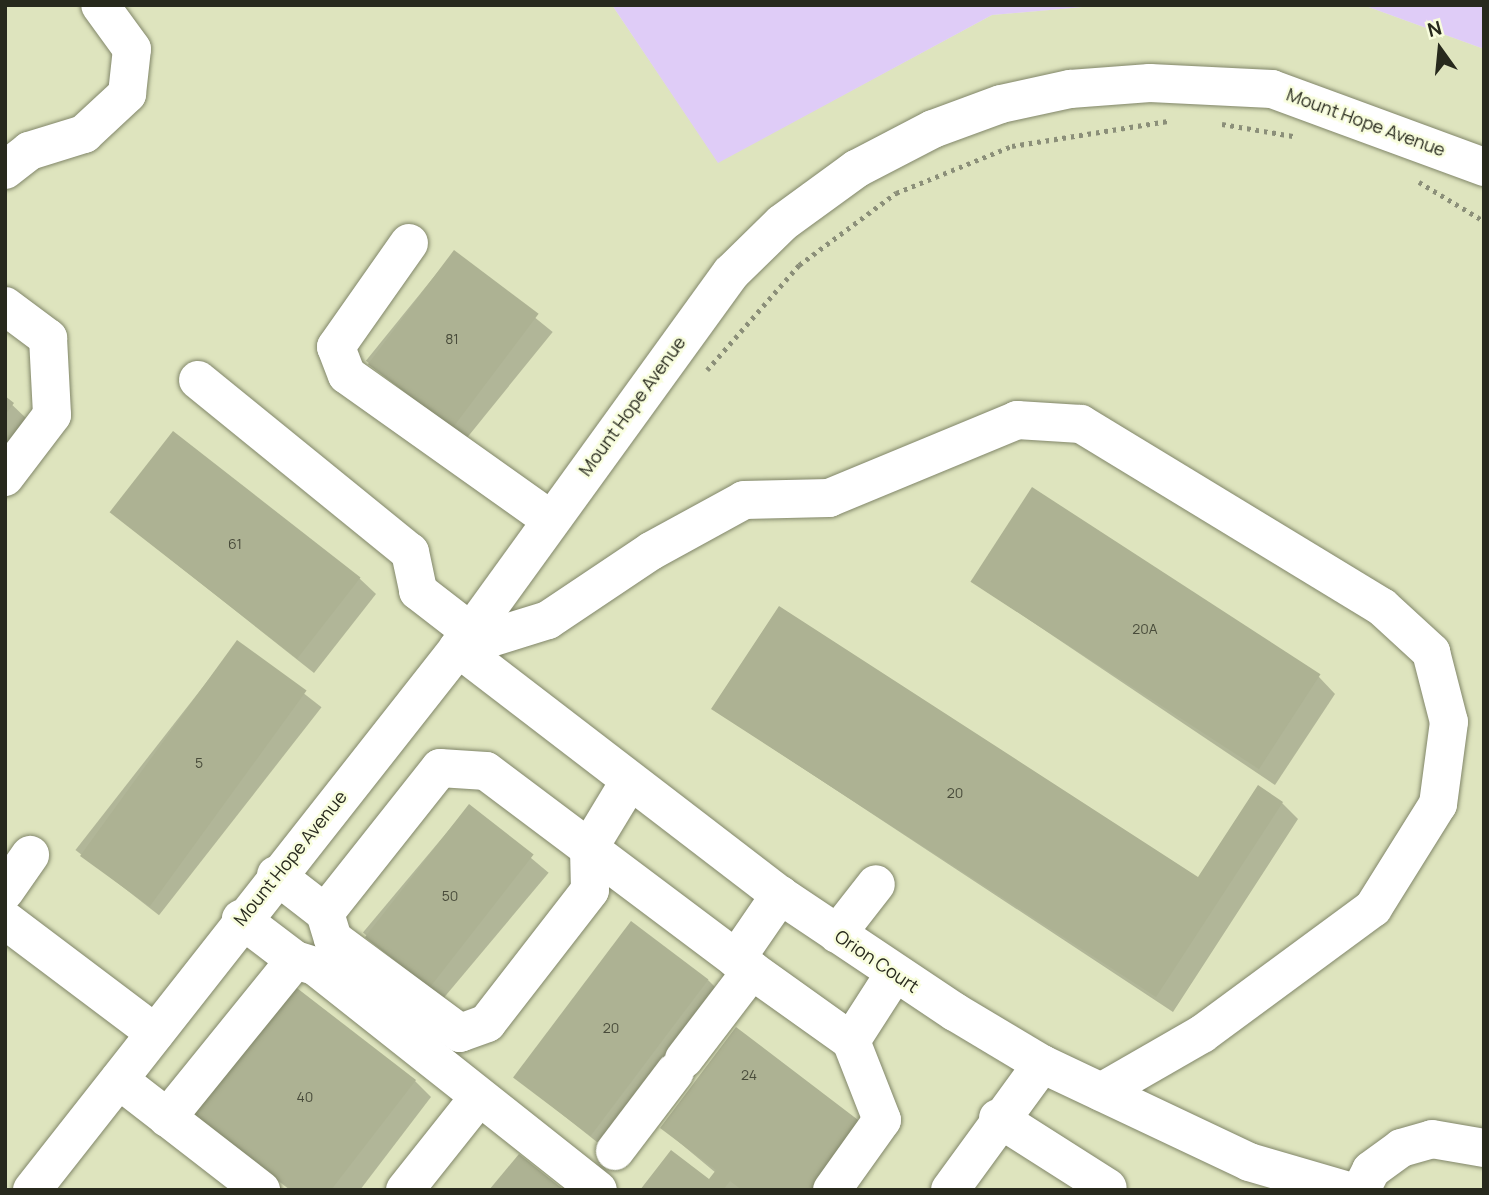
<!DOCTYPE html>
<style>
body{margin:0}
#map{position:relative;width:1489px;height:1195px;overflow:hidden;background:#eaf0d0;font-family:Manrope,sans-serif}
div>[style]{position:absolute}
.built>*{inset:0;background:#dee4be}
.green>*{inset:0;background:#dfccf7}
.shadow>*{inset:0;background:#0003;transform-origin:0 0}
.building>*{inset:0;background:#adb293;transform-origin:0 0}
.path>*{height:4.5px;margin-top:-2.25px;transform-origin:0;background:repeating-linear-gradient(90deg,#8b8f79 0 3.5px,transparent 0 8.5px)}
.roads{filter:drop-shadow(0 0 2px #818669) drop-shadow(0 0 2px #818669)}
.minor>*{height:38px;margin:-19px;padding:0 19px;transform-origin:19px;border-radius:19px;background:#fff}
span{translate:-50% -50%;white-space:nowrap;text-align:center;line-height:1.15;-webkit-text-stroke:5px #f8fddd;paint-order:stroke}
.number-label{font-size:14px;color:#484b3a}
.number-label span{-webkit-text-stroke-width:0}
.street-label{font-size:18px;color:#27291d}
.frame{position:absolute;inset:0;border:7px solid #27291d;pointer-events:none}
.north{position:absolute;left:1405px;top:14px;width:70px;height:70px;-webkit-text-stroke:5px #f8fddd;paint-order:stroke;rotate:345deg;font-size:19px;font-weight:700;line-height:28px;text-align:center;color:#27291d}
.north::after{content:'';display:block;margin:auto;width:24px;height:32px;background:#27291d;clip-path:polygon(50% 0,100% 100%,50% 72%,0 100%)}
</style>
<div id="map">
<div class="built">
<i style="clip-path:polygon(5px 5px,612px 5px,718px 162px,992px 15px,1105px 5px,1363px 5px,1484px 49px,1484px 1190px,5px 1190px)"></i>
</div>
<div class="green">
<i style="clip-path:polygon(612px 5px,1105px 5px,992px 15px,718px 163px)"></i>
<i style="clip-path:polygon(1363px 5px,1484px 5px,1484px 49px)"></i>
</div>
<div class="shadow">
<i style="left:454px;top:252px;width:127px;height:140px;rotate:39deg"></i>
<i style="clip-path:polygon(5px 398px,29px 421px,5px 452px)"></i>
<i style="clip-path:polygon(111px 512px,359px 578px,376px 594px,314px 673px)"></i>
<i style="clip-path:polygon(973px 582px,1319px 677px,1335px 694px,1275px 785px)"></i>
<i style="left:238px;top:642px;width:106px;height:264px;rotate:38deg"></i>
<i style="clip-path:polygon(713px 709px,1198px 879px,1282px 803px,1298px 819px,1173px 1012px)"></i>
<i style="left:469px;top:806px;width:104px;height:165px;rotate:40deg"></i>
<i style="clip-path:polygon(708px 980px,724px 996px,607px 1150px,515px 1077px)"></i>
<i style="clip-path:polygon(415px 1081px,431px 1097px,360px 1190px,290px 1190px,212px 1130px)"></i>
<i style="clip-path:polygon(662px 1128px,840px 1190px,643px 1190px,710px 1181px,716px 1173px)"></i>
</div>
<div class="building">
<i style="left:454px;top:250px;width:106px;height:143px;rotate:37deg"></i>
<i style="clip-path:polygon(5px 396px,14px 403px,5px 415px)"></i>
<i style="left:173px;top:431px;width:238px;height:103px;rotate:38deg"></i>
<i style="left:1032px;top:487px;width:344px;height:113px;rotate:33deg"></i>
<i style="clip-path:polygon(779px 606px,1198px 877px,1258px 785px,1283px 802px,1156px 997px,711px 709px)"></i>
<i style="left:237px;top:640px;width:86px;height:267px;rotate:36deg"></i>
<i style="left:469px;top:804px;width:82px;height:169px;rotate:38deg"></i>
<i style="left:631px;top:921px;width:97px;height:196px;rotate:37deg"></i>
<i style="clip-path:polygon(293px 985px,416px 1080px,331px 1190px,292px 1190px,194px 1114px)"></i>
<i style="clip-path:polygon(736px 1027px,862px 1123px,811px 1190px,742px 1190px,730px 1181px,723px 1190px,640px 1190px,671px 1150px,709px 1179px,716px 1170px,660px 1128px)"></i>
<i style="clip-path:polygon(519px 1154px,564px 1190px,489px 1190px)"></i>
</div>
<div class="path">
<i style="left:1222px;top:124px;width:72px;rotate:9.6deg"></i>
<i style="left:1419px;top:182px;width:76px;rotate:31deg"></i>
<i style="left:707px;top:370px;width:140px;rotate:-48.8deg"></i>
<i style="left:799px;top:265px;width:121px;rotate:-36.6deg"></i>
<i style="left:896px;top:193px;width:125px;rotate:-22.1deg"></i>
<i style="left:1012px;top:146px;width:158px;rotate:-9.1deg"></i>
</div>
<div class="roads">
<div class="minor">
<i style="left:5px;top:170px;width:31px;rotate:-38deg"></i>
<i style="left:29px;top:151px;width:58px;rotate:-17.2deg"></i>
<i style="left:84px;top:134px;width:59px;rotate:-42.9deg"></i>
<i style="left:127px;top:94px;width:45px;rotate:-83.7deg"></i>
<i style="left:132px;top:49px;width:54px;rotate:-126deg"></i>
<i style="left:409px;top:243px;width:127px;rotate:125.1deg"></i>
<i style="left:336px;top:347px;width:30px;rotate:69deg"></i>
<i style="left:347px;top:375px;width:250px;rotate:35.4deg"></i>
<i style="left:5px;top:306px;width:54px;rotate:36.7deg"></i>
<i style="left:48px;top:338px;width:77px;rotate:87deg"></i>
<i style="left:52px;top:415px;width:78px;rotate:127.2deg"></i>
<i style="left:198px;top:380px;width:273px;rotate:39.1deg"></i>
<i style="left:410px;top:552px;width:40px;rotate:78deg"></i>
<i style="left:418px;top:591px;width:67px;rotate:37.7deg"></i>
<i style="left:458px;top:648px;width:94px;rotate:-17.3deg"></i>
<i style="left:548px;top:620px;width:124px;rotate:-33.8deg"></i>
<i style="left:651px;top:551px;width:106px;rotate:-28.7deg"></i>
<i style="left:744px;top:500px;width:85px;rotate:-1.3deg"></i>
<i style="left:829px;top:498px;width:204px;rotate:-22.5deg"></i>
<i style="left:1017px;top:420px;width:64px;rotate:3.6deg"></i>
<i style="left:1081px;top:424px;width:352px;rotate:31.3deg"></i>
<i style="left:1382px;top:607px;width:67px;rotate:42.6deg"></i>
<i style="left:1431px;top:652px;width:72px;rotate:75.6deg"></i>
<i style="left:1449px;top:722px;width:83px;rotate:97.6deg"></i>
<i style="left:1438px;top:804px;width:123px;rotate:122deg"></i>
<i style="left:1373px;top:908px;width:212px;rotate:143.6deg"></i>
<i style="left:1202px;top:1034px;width:116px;rotate:150.1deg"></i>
<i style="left:458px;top:648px;width:406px;rotate:37.5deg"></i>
<i style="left:780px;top:895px;width:211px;rotate:33.8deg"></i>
<i style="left:955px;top:1012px;width:101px;rotate:30.9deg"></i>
<i style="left:1042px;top:1064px;width:229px;rotate:25.3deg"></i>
<i style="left:1249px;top:1162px;width:100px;rotate:16.3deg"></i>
<i style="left:276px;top:875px;width:62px;rotate:37.8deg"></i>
<i style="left:325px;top:913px;width:185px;rotate:-51.6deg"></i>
<i style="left:440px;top:768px;width:46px;rotate:3.7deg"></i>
<i style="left:486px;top:771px;width:313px;rotate:36.9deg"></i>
<i style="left:736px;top:959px;width:78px;rotate:-55.5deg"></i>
<i style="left:5px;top:891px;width:44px;rotate:-55.2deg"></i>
<i style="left:325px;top:913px;width:27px;rotate:73deg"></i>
<i style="left:333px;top:939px;width:158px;rotate:36.5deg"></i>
<i style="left:460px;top:1033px;width:29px;rotate:-20deg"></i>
<i style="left:487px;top:1023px;width:168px;rotate:-52.2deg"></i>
<i style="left:590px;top:890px;width:42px;rotate:-91.4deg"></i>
<i style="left:589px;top:848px;width:77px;rotate:-58.8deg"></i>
<i style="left:5px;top:920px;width:188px;rotate:37deg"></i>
<i style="left:837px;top:934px;width:63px;rotate:-52deg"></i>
<i style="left:736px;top:959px;width:141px;rotate:35.5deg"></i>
<i style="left:851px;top:1041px;width:80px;rotate:-57.3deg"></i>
<i style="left:295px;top:960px;width:21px;rotate:17deg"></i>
<i style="left:315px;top:966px;width:361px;rotate:38.4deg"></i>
<i style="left:684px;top:1059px;width:112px;rotate:-52.6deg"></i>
<i style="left:119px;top:1080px;width:180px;rotate:37.8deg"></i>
<i style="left:167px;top:1118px;width:203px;rotate:-51deg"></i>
<i style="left:295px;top:960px;width:68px;rotate:-142.8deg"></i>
<i style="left:998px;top:1118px;width:130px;rotate:32.5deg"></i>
<i style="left:615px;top:1151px;width:99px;rotate:-52.8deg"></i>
<i style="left:32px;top:1190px;width:710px;rotate:-51.81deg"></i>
<i style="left:471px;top:632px;width:443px;rotate:-54.1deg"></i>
<i style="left:731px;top:273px;width:71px;rotate:-44.4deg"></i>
<i style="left:782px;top:223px;width:92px;rotate:-36.1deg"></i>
<i style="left:856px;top:169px;width:87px;rotate:-27.5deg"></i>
<i style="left:933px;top:129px;width:72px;rotate:-20.2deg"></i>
<i style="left:1001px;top:104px;width:71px;rotate:-12.3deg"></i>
<i style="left:1070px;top:89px;width:80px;rotate:-4.3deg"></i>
<i style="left:1150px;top:83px;width:122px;rotate:2.8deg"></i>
<i style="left:1272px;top:89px;width:226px;rotate:20.2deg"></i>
<i style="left:405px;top:1190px;width:119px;rotate:-51.5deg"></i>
<i style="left:832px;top:1190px;width:86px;rotate:-54.5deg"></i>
<i style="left:882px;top:1120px;width:85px;rotate:-111.4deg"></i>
<i style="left:950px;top:1190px;width:156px;rotate:-53.9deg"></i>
<i style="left:1361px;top:1190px;width:22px;rotate:-63deg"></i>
<i style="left:1371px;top:1170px;width:37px;rotate:-36deg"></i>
<i style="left:1401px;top:1148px;width:32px;rotate:-16deg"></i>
<i style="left:1432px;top:1139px;width:53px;rotate:9.8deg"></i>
</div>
</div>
<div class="number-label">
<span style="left:452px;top:339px">81</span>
<span style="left:235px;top:544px">61</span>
<span style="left:1145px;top:629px">20A</span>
<span style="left:199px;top:763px">5</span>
<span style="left:955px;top:793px">20</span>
<span style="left:450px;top:896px">50</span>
<span style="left:611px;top:1028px">20</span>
<span style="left:749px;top:1075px">24</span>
<span style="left:305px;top:1097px">40</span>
</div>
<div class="street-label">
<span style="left:1366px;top:122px;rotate:20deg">Mount Hope Avenue</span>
<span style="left:632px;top:406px;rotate:-54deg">Mount Hope Avenue</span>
<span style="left:290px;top:858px;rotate:-51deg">Mount Hope Avenue</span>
<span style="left:877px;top:961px;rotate:34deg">Orion Court</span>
</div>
<div class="frame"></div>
<div class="north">N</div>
</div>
